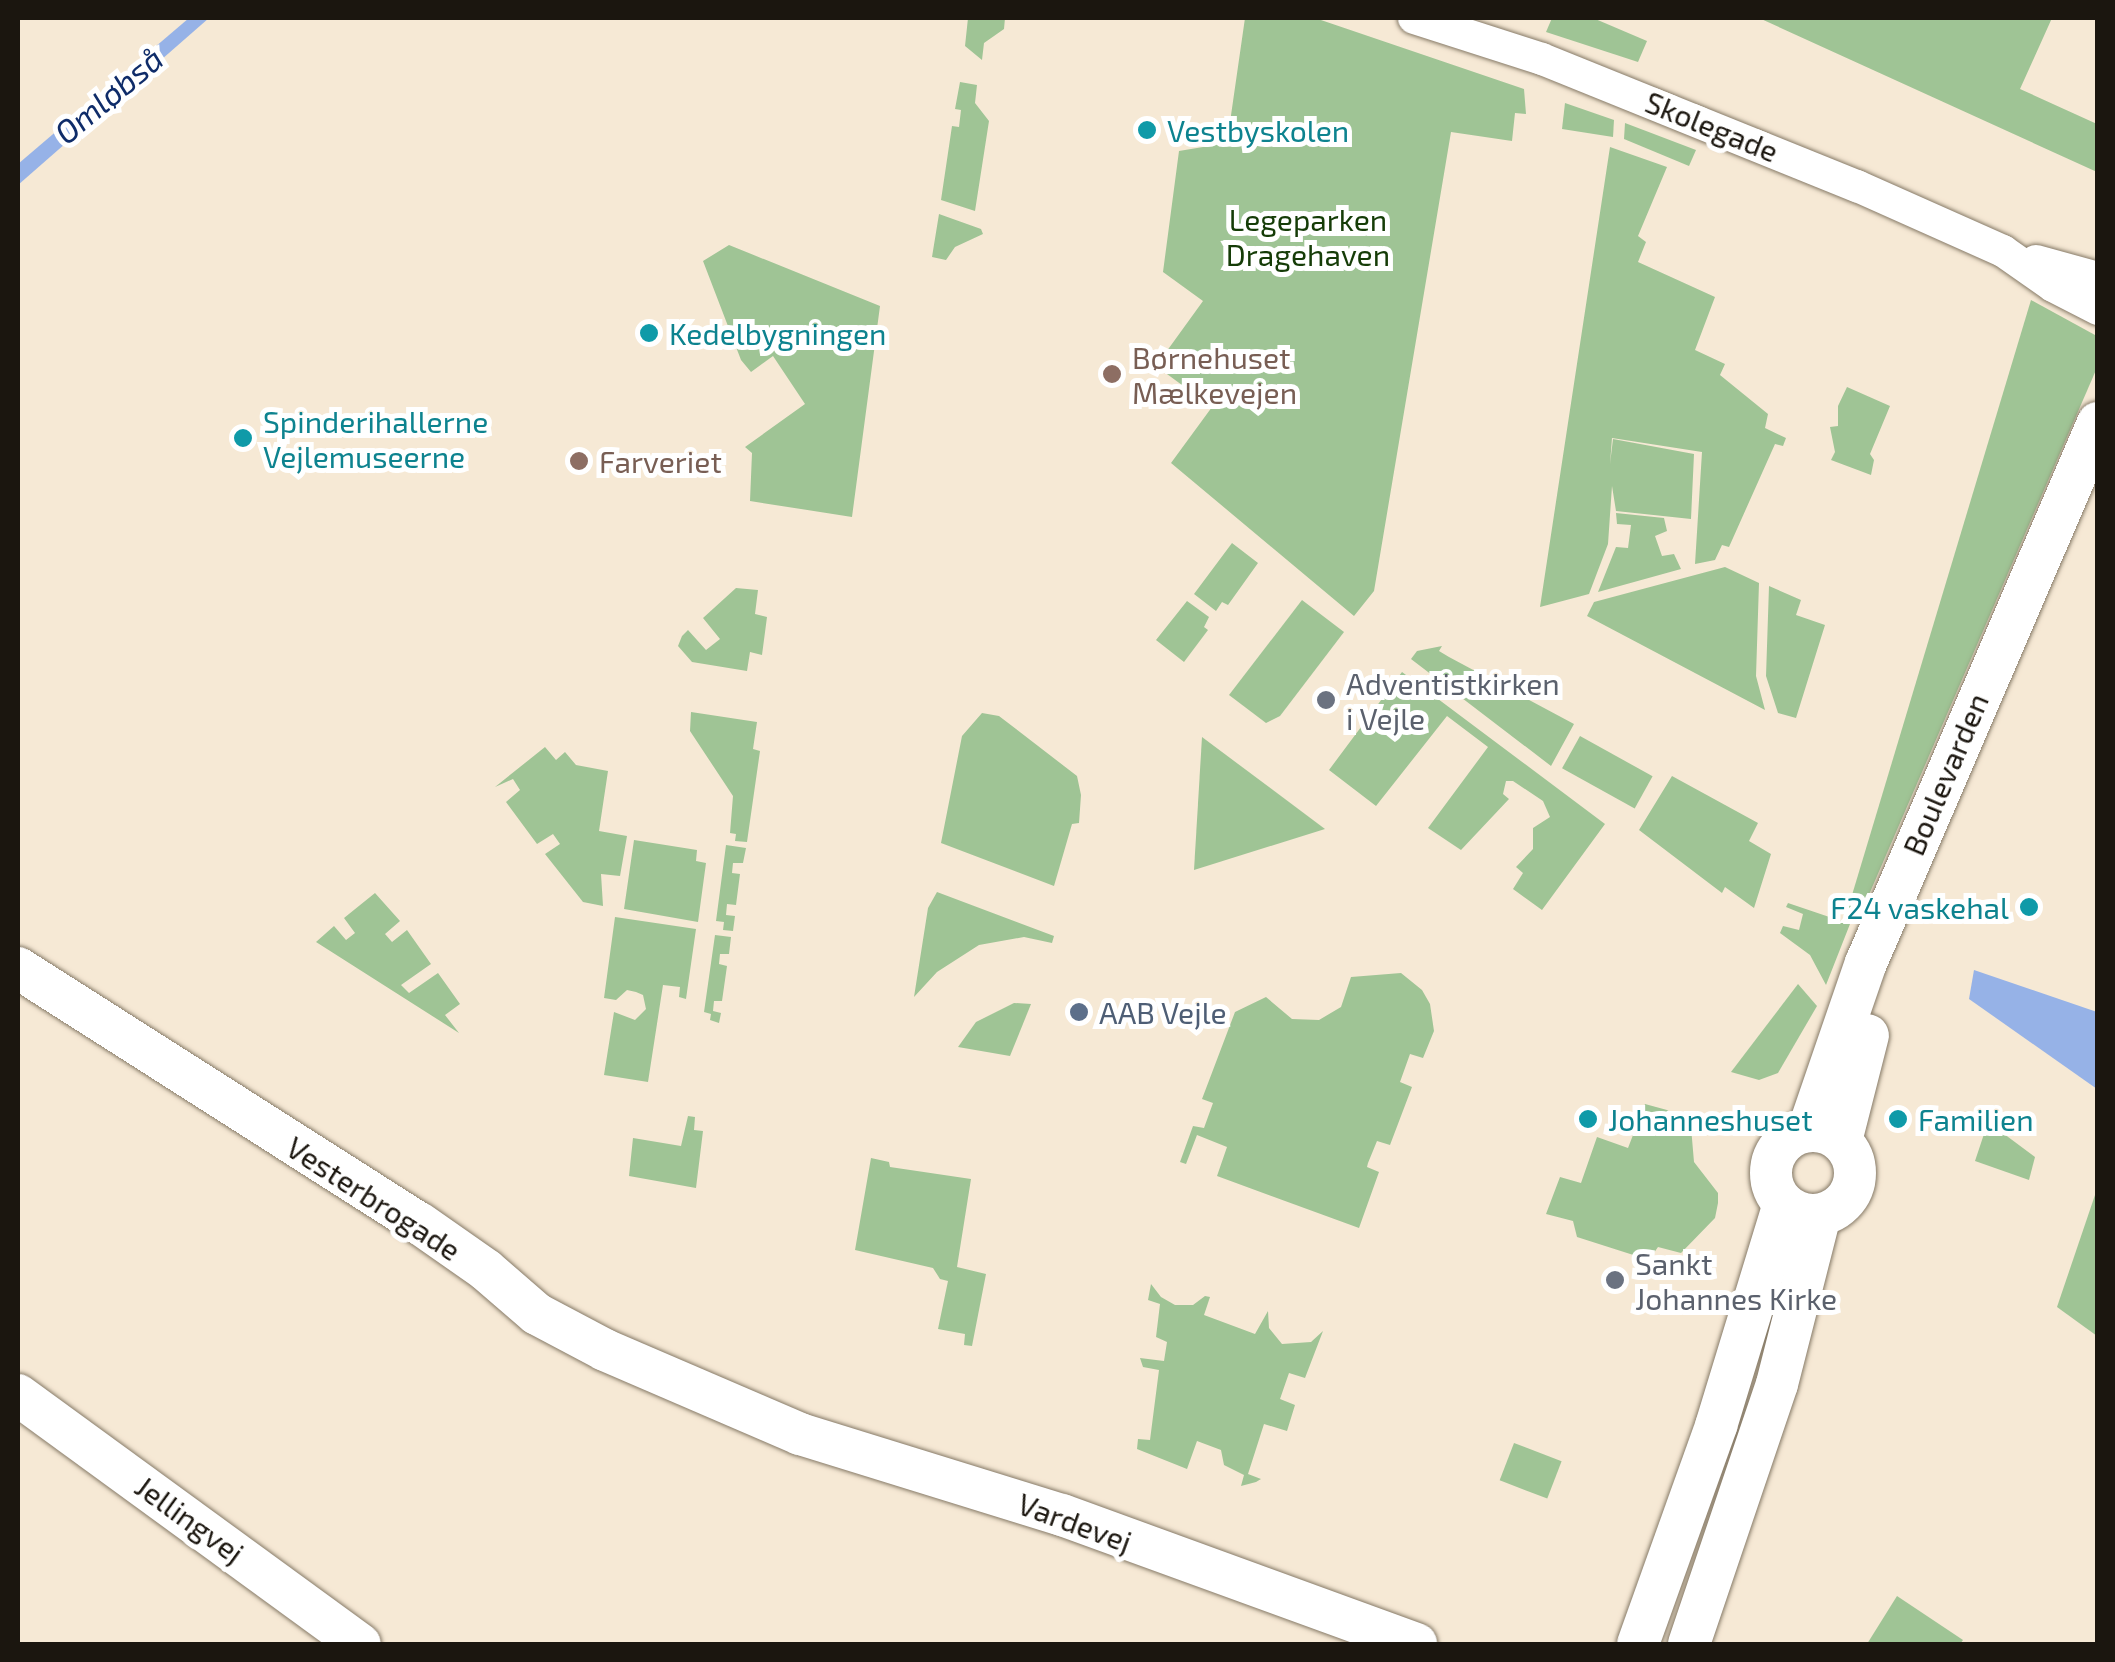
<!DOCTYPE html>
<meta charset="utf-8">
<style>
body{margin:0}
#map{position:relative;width:2115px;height:1662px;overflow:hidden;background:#f6e9d5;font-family:"Exo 2",sans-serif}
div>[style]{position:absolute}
.green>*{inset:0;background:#9fc495;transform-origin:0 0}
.water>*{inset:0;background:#96b2e7}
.roads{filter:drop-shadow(0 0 2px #867a67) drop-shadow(0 0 2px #867a67)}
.minor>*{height:32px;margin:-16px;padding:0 16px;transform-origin:16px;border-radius:16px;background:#fff}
.major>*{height:42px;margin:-21px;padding:0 21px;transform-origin:21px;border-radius:21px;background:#fff}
.major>.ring{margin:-21px;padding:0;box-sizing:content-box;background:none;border:42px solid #fff;border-radius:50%}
.dots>*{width:28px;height:28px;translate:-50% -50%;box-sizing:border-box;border:5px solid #fff;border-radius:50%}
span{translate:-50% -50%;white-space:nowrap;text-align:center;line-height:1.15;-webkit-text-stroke:10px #fff;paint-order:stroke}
.street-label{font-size:30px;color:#1b160f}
.culture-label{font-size:30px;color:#0d838f}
.left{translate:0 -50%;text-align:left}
.right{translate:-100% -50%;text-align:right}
.park-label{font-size:30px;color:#153c07}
.education-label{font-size:30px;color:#785e54}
.worship-label{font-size:30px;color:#5b616d}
.service-label{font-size:30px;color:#4e5e75}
.water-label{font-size:32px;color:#0f2c69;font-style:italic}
.frame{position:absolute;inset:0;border:20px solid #1b160f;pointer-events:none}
</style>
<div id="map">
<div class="green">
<i style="clip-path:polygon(968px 18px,1005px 18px,1004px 29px,984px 43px,982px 60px,965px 46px)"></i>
<i style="clip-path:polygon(1245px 18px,1315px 18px,1524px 89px,1526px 114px,1515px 113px,1512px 141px,1451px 132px,1374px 591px,1354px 616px,1171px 463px,1212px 407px,1156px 366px,1203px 301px,1163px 272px,1179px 151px,1227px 143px)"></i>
<i style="clip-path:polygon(1552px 18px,1593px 18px,1647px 41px,1638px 62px,1546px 32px)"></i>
<i style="clip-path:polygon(1759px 18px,2052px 18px,2020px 89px,2097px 124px,2097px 172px)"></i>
<i style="clip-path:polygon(960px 82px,977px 85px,975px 103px,989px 121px,975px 211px,941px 200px,952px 126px,959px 127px,961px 110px,955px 109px)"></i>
<i style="clip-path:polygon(1565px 103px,1614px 120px,1613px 137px,1562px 129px)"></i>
<i style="clip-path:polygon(1625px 123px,1696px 150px,1689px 166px,1624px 139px)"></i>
<i style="clip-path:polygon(1610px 147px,1667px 167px,1638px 236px,1646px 242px,1638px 262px,1715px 297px,1695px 350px,1725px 364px,1720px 375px,1768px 414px,1765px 428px,1786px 438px,1783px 446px,1775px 444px,1729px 547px,1722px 545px,1715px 560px,1695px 564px,1702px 452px,1612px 438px,1610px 464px,1613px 439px,1694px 454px,1691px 519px,1616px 511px,1612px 486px,1608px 544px,1589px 594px,1540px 607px)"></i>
<i style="clip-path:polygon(939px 214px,981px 229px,983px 234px,955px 247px,946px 260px,932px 257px)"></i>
<i style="clip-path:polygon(729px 245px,880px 306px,852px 517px,750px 501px,752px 453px,745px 447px,805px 404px,773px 356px,751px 372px,741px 360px,703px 261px)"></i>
<i style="clip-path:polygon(2031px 300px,2095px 335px,2096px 370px,1858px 920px,1846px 915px)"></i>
<i style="clip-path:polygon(1847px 387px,1890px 406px,1870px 454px,1874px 460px,1871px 475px,1831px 460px,1835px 452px,1830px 427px,1838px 426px,1838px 406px)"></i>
<i style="clip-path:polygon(1616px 513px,1664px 518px,1667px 531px,1655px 536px,1662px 556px,1674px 554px,1681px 569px,1598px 592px,1616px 547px,1628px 548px,1631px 525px,1617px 524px)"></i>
<i style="clip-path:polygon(1232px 543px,1258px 563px,1228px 605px,1222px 602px,1216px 611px,1194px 594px)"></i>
<i style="clip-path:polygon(1725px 567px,1759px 583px,1756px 676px,1765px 710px,1587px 616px,1594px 602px)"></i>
<i style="clip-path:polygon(1769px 586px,1801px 600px,1796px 615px,1825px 625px,1796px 718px,1778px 713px,1766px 676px)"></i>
<i style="clip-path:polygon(736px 588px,758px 590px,755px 614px,767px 617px,762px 655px,750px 652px,747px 671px,692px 662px,678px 646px,682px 636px,688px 630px,706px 650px,720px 639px,703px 618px)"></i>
<i style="clip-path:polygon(1302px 600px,1344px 632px,1280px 716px,1266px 723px,1229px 695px)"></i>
<i style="clip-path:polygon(1187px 601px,1209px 617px,1204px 627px,1208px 630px,1184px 662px,1156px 640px)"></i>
<i style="clip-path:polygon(1442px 646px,1439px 651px,1449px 657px,1574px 724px,1551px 766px,1411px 659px,1417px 651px)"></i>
<i style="clip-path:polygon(1402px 672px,1605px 824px,1542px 910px,1513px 889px,1523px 873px,1516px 867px,1533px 849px,1533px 828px,1550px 817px,1543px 801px,1513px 781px,1506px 781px,1503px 794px,1509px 799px,1461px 850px,1428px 828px,1488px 747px,1447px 716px,1376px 806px,1329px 770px)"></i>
<i style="clip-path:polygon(691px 712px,757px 722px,753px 749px,760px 751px,747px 842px,735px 841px,736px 834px,730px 833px,733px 796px,690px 731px)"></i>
<i style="clip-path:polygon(982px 713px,999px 716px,1077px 776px,1081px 795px,1079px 823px,1072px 824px,1054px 886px,941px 843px,962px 736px)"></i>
<i style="left:1580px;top:736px;width:83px;height:37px;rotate:29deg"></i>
<i style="clip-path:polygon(1202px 737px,1325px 829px,1194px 870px)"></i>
<i style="clip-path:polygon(545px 747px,556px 760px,565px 752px,576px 765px,608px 771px,599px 831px,627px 836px,620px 876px,601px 874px,603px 906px,583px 902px,545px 854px,560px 844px,553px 834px,537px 844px,506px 802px,520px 790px,513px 779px,495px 787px)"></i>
<i style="clip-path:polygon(1672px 776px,1758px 823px,1749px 841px,1771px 854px,1754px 908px,1725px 887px,1722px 893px,1639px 830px)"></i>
<i style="clip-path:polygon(634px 840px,697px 850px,696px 861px,706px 863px,698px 922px,624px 909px)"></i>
<i style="clip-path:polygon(726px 845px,746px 848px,743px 863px,733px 863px,732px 873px,740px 874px,736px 905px,727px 904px,726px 915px,735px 916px,733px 931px,723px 930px,724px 922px,716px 921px)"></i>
<i style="clip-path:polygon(937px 892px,1054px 936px,1052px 943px,1024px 937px,979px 945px,937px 972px,914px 997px,928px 908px)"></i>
<i style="clip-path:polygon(375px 893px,400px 921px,385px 934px,392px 942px,407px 930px,431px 964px,401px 985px,409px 993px,438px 973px,460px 1004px,445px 1015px,459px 1033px,316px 942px,334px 926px,346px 940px,355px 933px,344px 918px)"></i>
<i style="clip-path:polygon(1788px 903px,1850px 924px,1826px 985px,1810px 955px,1780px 933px,1783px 926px,1799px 930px,1803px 914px,1786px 907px)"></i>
<i style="clip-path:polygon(615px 917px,696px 929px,686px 999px,679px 997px,680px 987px,663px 985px,648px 1082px,604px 1075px,614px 1012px,635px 1020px,646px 1009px,643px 995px,636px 992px,627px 990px,616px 1000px,604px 998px)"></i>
<i style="clip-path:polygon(715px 935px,731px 937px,729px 954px,720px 954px,719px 964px,727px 966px,722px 1001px,714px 1001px,713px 1011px,721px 1013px,719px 1023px,710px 1020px,711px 1014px,704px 1012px)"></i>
<i style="clip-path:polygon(1401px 973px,1422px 990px,1430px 1004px,1434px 1031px,1423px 1058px,1410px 1054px,1400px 1082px,1412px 1087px,1390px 1145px,1377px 1141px,1368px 1163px,1367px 1167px,1379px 1172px,1359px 1228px,1217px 1176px,1227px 1147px,1197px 1135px,1186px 1164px,1180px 1162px,1193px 1126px,1204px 1128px,1213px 1103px,1202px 1099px,1235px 1012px,1266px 997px,1292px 1019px,1319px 1020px,1341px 1007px,1351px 977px)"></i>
<i style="clip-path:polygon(1798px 984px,1817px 1006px,1778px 1073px,1759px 1080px,1731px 1072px)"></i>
<i style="clip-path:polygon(1014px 1003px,1031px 1004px,1010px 1056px,958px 1047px,976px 1022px)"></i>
<i style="clip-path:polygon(1645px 1104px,1667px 1110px,1691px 1127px,1694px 1162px,1718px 1193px,1718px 1203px,1715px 1218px,1681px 1253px,1658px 1247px,1649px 1260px,1577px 1237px,1573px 1221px,1546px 1214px,1560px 1177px,1581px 1183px,1597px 1137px,1628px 1148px)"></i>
<i style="clip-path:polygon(688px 1116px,695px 1117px,694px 1130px,703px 1131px,696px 1188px,629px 1176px,633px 1138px,681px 1146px)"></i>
<i style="clip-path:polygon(1988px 1122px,2035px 1157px,2029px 1180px,1975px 1161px)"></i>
<i style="clip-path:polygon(871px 1158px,889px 1162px,890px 1167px,971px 1179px,957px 1267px,986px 1274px,972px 1346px,964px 1345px,965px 1334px,938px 1329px,948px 1281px,940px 1279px,933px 1268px,855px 1250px)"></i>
<i style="clip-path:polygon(2095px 1195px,2098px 1197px,2097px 1336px,2057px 1307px)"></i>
<i style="clip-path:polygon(1151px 1284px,1161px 1297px,1175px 1305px,1193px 1305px,1205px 1296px,1210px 1297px,1204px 1315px,1255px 1334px,1268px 1311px,1269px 1328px,1282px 1344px,1311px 1342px,1323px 1331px,1305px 1378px,1289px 1373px,1280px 1399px,1295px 1405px,1287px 1431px,1264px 1424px,1248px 1474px,1261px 1479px,1256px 1482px,1241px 1486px,1244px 1475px,1224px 1465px,1221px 1450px,1197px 1441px,1187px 1469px,1137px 1449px,1138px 1439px,1150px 1440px,1159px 1370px,1143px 1367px,1140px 1358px,1164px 1361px,1167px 1342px,1156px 1337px,1160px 1304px,1148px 1300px)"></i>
<i style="left:1514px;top:1443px;width:51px;height:40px;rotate:21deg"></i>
<i style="clip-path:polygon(1897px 1596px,1963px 1640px,1960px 1644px,1867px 1644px)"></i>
</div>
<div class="water">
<i style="clip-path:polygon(189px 18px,209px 18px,18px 185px,18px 164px)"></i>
<i style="clip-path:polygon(1974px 970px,2097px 1012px,2097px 1089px,1969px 999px)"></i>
</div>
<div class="roads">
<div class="minor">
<i style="left:1414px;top:18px;width:134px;rotate:17.8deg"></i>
<i style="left:1542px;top:59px;width:340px;rotate:22deg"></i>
<i style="left:1857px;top:186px;width:160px;rotate:24deg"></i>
<i style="left:2003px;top:251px;width:61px;rotate:35deg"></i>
<i style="left:2053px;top:286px;width:51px;rotate:27.1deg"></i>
<i style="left:2036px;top:261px;width:64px;rotate:15.3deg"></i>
</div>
<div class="major">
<i style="left:18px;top:968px;width:475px;rotate:32.5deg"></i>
<i style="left:419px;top:1223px;width:82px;rotate:35deg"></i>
<i style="left:486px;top:1270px;width:67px;rotate:40.8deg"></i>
<i style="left:537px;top:1314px;width:77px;rotate:27.9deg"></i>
<i style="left:605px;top:1350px;width:212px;rotate:23.3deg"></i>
<i style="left:800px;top:1434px;width:274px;rotate:17.2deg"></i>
<i style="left:1062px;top:1515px;width:377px;rotate:20deg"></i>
<i class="ring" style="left:1771px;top:1131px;width:42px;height:42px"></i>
<i style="left:1808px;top:1131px;width:178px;rotate:-71deg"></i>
<i style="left:1866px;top:963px;width:588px;rotate:-66.75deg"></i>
<i style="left:1841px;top:1141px;width:109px;rotate:-75.7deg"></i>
<i style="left:18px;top:1395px;width:423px;rotate:36.1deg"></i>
<i style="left:1638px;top:1644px;width:232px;rotate:-70.3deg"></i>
<i style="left:1716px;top:1426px;width:232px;rotate:-73deg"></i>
<i style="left:1689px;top:1644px;width:274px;rotate:-71.3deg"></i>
<i style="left:1777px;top:1384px;width:174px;rotate:-75.7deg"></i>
</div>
</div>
<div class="dots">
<i style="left:1147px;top:130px;background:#0f9aa8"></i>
<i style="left:649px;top:333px;background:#0f9aa8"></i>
<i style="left:1112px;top:374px;background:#8d6e63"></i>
<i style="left:243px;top:438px;background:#0f9aa8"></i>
<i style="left:579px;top:461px;background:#8d6e63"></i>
<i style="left:1326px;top:700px;background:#6b7280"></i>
<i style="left:2029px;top:907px;background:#0f9aa8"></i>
<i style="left:1079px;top:1012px;background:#5c6f8a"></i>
<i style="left:1588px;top:1119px;background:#0f9aa8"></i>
<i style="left:1898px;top:1119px;background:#0f9aa8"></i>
<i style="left:1615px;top:1280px;background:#6b7280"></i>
</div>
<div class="street-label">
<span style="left:1712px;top:126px;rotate:22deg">Skolegade</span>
<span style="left:1945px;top:774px;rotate:-67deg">Boulevarden</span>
<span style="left:374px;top:1198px;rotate:33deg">Vesterbrogade</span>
<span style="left:190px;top:1519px;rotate:36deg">Jellingvej</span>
<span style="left:1075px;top:1522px;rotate:20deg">Vardevej</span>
</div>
<div class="culture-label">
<span class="left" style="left:1167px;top:130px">Vestbyskolen</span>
<span class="left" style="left:669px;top:333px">Kedelbygningen</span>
<span class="left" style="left:263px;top:438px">Spinderihallerne<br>Vejlemuseerne</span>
<span class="right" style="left:2009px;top:907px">F24 vaskehal</span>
<span class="left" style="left:1608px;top:1119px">Johanneshuset</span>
<span class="left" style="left:1918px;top:1119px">Familien</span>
</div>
<div class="park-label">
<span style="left:1308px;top:236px">Legeparken<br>Dragehaven</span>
</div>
<div class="education-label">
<span class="left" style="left:1132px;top:374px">Børnehuset<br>Mælkevejen</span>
<span class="left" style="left:599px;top:461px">Farveriet</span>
</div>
<div class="worship-label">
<span class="left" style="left:1346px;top:700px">Adventistkirken<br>i Vejle</span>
<span class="left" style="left:1635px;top:1280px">Sankt<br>Johannes Kirke</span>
</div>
<div class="service-label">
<span class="left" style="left:1099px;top:1012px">AAB Vejle</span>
</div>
<div class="water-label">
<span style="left:108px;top:95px;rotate:-40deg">Omløbså</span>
</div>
<div class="frame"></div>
</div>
